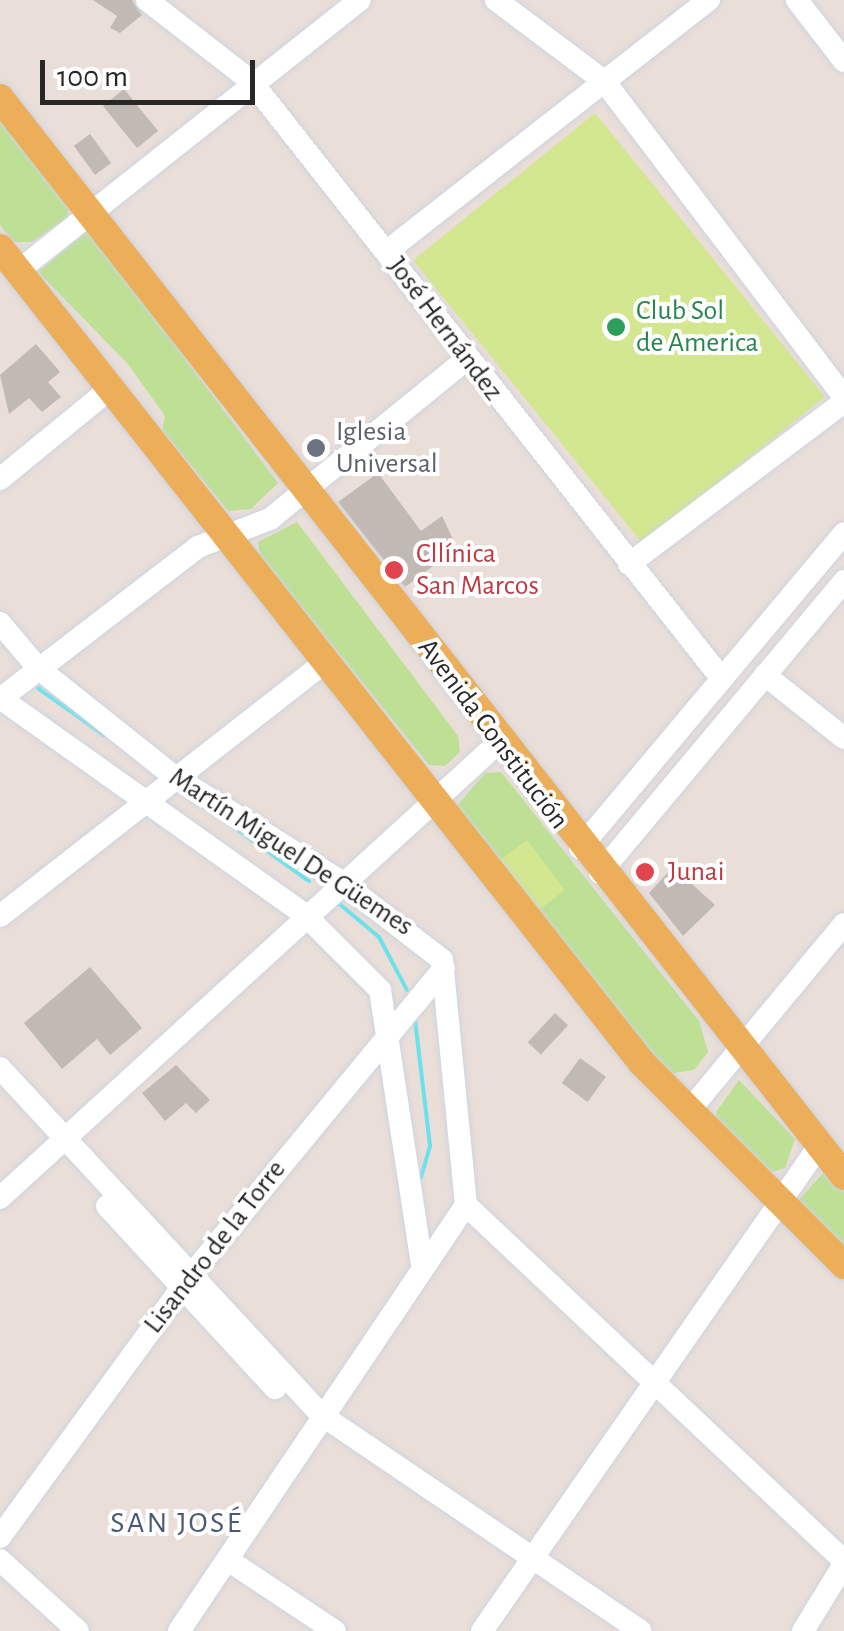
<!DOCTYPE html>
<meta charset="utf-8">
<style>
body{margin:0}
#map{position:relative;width:844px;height:1631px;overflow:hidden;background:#e9ded8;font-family:"Alegreya Sans",sans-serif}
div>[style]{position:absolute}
.green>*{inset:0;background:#bde094}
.pitch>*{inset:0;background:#d3e790;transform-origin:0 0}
.stream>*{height:4px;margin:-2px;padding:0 2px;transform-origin:2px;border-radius:2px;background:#6be2eb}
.building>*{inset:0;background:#c1bab4;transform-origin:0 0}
.roads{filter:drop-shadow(0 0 2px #cdd4e0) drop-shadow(0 0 2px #cdd4e0)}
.minor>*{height:22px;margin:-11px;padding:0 11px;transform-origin:11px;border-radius:11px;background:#fff}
.major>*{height:28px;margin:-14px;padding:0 14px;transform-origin:14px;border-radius:14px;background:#edae59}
.dots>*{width:28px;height:28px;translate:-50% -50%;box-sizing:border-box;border:5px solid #fff;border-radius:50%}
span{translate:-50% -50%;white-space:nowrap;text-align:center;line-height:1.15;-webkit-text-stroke:8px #fff;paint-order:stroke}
.leisure-label{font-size:28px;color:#27864d}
.left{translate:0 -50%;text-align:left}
.street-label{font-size:28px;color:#272727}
.worship-label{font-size:28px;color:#5b616d}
.health-label{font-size:28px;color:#be3a42}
.neighbourhood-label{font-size:30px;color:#495976;letter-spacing:2.5px}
.scale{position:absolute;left:40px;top:60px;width:215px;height:45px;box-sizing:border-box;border:5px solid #272727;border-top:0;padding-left:12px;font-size:30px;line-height:35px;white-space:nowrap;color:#272727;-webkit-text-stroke:8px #fff;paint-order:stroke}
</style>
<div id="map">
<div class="green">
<i style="clip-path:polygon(0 118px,68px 207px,68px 217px,32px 242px,13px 242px,0 225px)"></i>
<i style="clip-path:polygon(89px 229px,278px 483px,251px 509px,228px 511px,162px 430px,165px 416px,128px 364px,38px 272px)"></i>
<i style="clip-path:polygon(297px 522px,458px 736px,460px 752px,445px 766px,429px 765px,260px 556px,258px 542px)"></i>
<i style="clip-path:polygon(501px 772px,699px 1021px,708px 1052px,694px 1070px,667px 1074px,455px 808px,485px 773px)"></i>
<i style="clip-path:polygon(739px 1080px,795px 1139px,785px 1168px,772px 1172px,719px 1125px,716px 1112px)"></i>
<i style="clip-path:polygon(826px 1170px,844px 1189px,844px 1247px,795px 1204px)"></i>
</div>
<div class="pitch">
<i style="left:595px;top:113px;width:365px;height:234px;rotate:51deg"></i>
<i style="left:527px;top:840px;width:63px;height:34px;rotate:53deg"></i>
</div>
<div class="stream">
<i style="left:38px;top:688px;width:81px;rotate:35.5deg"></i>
<i style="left:231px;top:825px;width:96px;rotate:35.7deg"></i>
<i style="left:336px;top:901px;width:56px;rotate:39.9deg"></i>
<i style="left:379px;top:937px;width:60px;rotate:62.2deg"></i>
<i style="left:415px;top:1020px;width:127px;rotate:83.2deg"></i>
<i style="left:430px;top:1146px;width:33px;rotate:106deg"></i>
</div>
<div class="building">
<i style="clip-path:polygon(93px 0,132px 0,142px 15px,120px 33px,110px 28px,117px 16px)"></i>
<i style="left:124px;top:89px;width:54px;height:27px;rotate:51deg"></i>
<i style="left:90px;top:134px;width:36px;height:20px;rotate:54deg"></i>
<i style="clip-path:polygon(36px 344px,60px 372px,48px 382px,61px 397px,42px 412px,29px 398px,9px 414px,0 375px)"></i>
<i style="clip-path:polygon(378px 473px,421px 531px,442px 516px,457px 548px,405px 587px,338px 502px)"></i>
<i style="clip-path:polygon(673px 867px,715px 905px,683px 936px,649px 893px)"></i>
<i style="clip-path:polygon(90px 967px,142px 1028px,110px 1055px,97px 1039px,62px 1069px,24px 1023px)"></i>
<i style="left:555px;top:1013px;width:18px;height:40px;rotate:43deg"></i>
<i style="left:580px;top:1058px;width:32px;height:31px;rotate:36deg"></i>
<i style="clip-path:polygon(176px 1065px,210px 1100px,196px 1113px,186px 1103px,165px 1121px,142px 1093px)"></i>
</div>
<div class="roads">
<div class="minor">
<i style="left:147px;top:0;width:132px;rotate:37.9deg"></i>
<i style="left:251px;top:81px;width:761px;rotate:51.78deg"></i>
<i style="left:496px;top:0;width:135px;rotate:36.9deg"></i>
<i style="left:604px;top:81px;width:397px;rotate:52.8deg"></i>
<i style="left:797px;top:0;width:77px;rotate:52.4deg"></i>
<i style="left:386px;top:252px;width:410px;rotate:-38deg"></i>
<i style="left:18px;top:271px;width:436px;rotate:-38.4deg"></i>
<i style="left:0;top:479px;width:144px;rotate:-39.3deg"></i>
<i style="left:629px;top:564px;width:269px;rotate:-37deg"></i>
<i style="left:0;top:623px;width:59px;rotate:49.8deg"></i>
<i style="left:38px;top:668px;width:171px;rotate:38.6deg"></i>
<i style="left:172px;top:775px;width:197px;rotate:32.2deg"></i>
<i style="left:339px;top:880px;width:130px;rotate:37.8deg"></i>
<i style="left:442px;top:960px;width:246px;rotate:84.4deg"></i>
<i style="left:765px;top:675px;width:101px;rotate:38.6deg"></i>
<i style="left:0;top:698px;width:372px;rotate:35.4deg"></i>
<i style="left:303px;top:913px;width:109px;rotate:45deg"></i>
<i style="left:380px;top:990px;width:277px;rotate:81.3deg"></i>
<i style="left:0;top:699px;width:250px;rotate:-37.5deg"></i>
<i style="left:198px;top:547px;width:77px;rotate:-21.3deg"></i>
<i style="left:270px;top:519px;width:254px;rotate:-39.1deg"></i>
<i style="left:580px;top:848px;width:411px;rotate:-50deg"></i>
<i style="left:600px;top:873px;width:381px;rotate:-50.1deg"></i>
<i style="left:0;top:916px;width:412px;rotate:-38deg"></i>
<i style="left:0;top:1068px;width:471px;rotate:47.2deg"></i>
<i style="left:320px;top:1414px;width:387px;rotate:34.1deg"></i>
<i style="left:688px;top:1112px;width:244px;rotate:-50.3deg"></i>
<i style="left:0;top:1198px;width:676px;rotate:-42.42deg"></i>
<i style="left:107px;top:1206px;width:248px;rotate:47.3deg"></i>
<i style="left:0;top:1537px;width:326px;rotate:-53.9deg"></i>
<i style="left:192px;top:1274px;width:396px;rotate:-50.5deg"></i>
<i style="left:0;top:1560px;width:105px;rotate:42.3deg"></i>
<i style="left:228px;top:1560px;width:128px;rotate:33.6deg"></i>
<i style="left:179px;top:1631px;width:514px;rotate:-56.03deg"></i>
<i style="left:466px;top:1205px;width:519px;rotate:43.28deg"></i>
<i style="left:482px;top:1631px;width:587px;rotate:-55.2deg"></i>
<i style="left:803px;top:1631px;width:79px;rotate:-58.5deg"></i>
</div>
<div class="major">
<i style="left:0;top:98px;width:1369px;rotate:51.94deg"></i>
<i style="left:0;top:248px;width:1037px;rotate:51.77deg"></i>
<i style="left:642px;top:1063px;width:286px;rotate:45deg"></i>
</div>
</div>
<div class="dots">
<i style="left:616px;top:327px;background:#2e9e5b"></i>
<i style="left:316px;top:448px;background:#6b7280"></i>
<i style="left:394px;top:570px;background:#e0444e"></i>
<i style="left:645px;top:872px;background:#e0444e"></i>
</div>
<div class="leisure-label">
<span class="left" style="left:636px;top:327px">Club Sol<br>de America</span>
</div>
<div class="street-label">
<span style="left:445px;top:329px;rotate:53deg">José Hernández</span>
<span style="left:493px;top:734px;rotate:53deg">Avenida Constitución</span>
<span style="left:291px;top:852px;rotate:33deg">Martín Miguel De Güemes</span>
<span style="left:215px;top:1247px;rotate:-52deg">Lisandro de la Torre</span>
</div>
<div class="worship-label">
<span class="left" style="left:336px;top:448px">Iglesia<br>Universal</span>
</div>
<div class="health-label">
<span class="left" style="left:416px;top:570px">Cllínica<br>San Marcos</span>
<span class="left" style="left:668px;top:872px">Junai</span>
</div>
<div class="neighbourhood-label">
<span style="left:177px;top:1523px">SAN JOSÉ</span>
</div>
<div class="scale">100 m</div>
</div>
